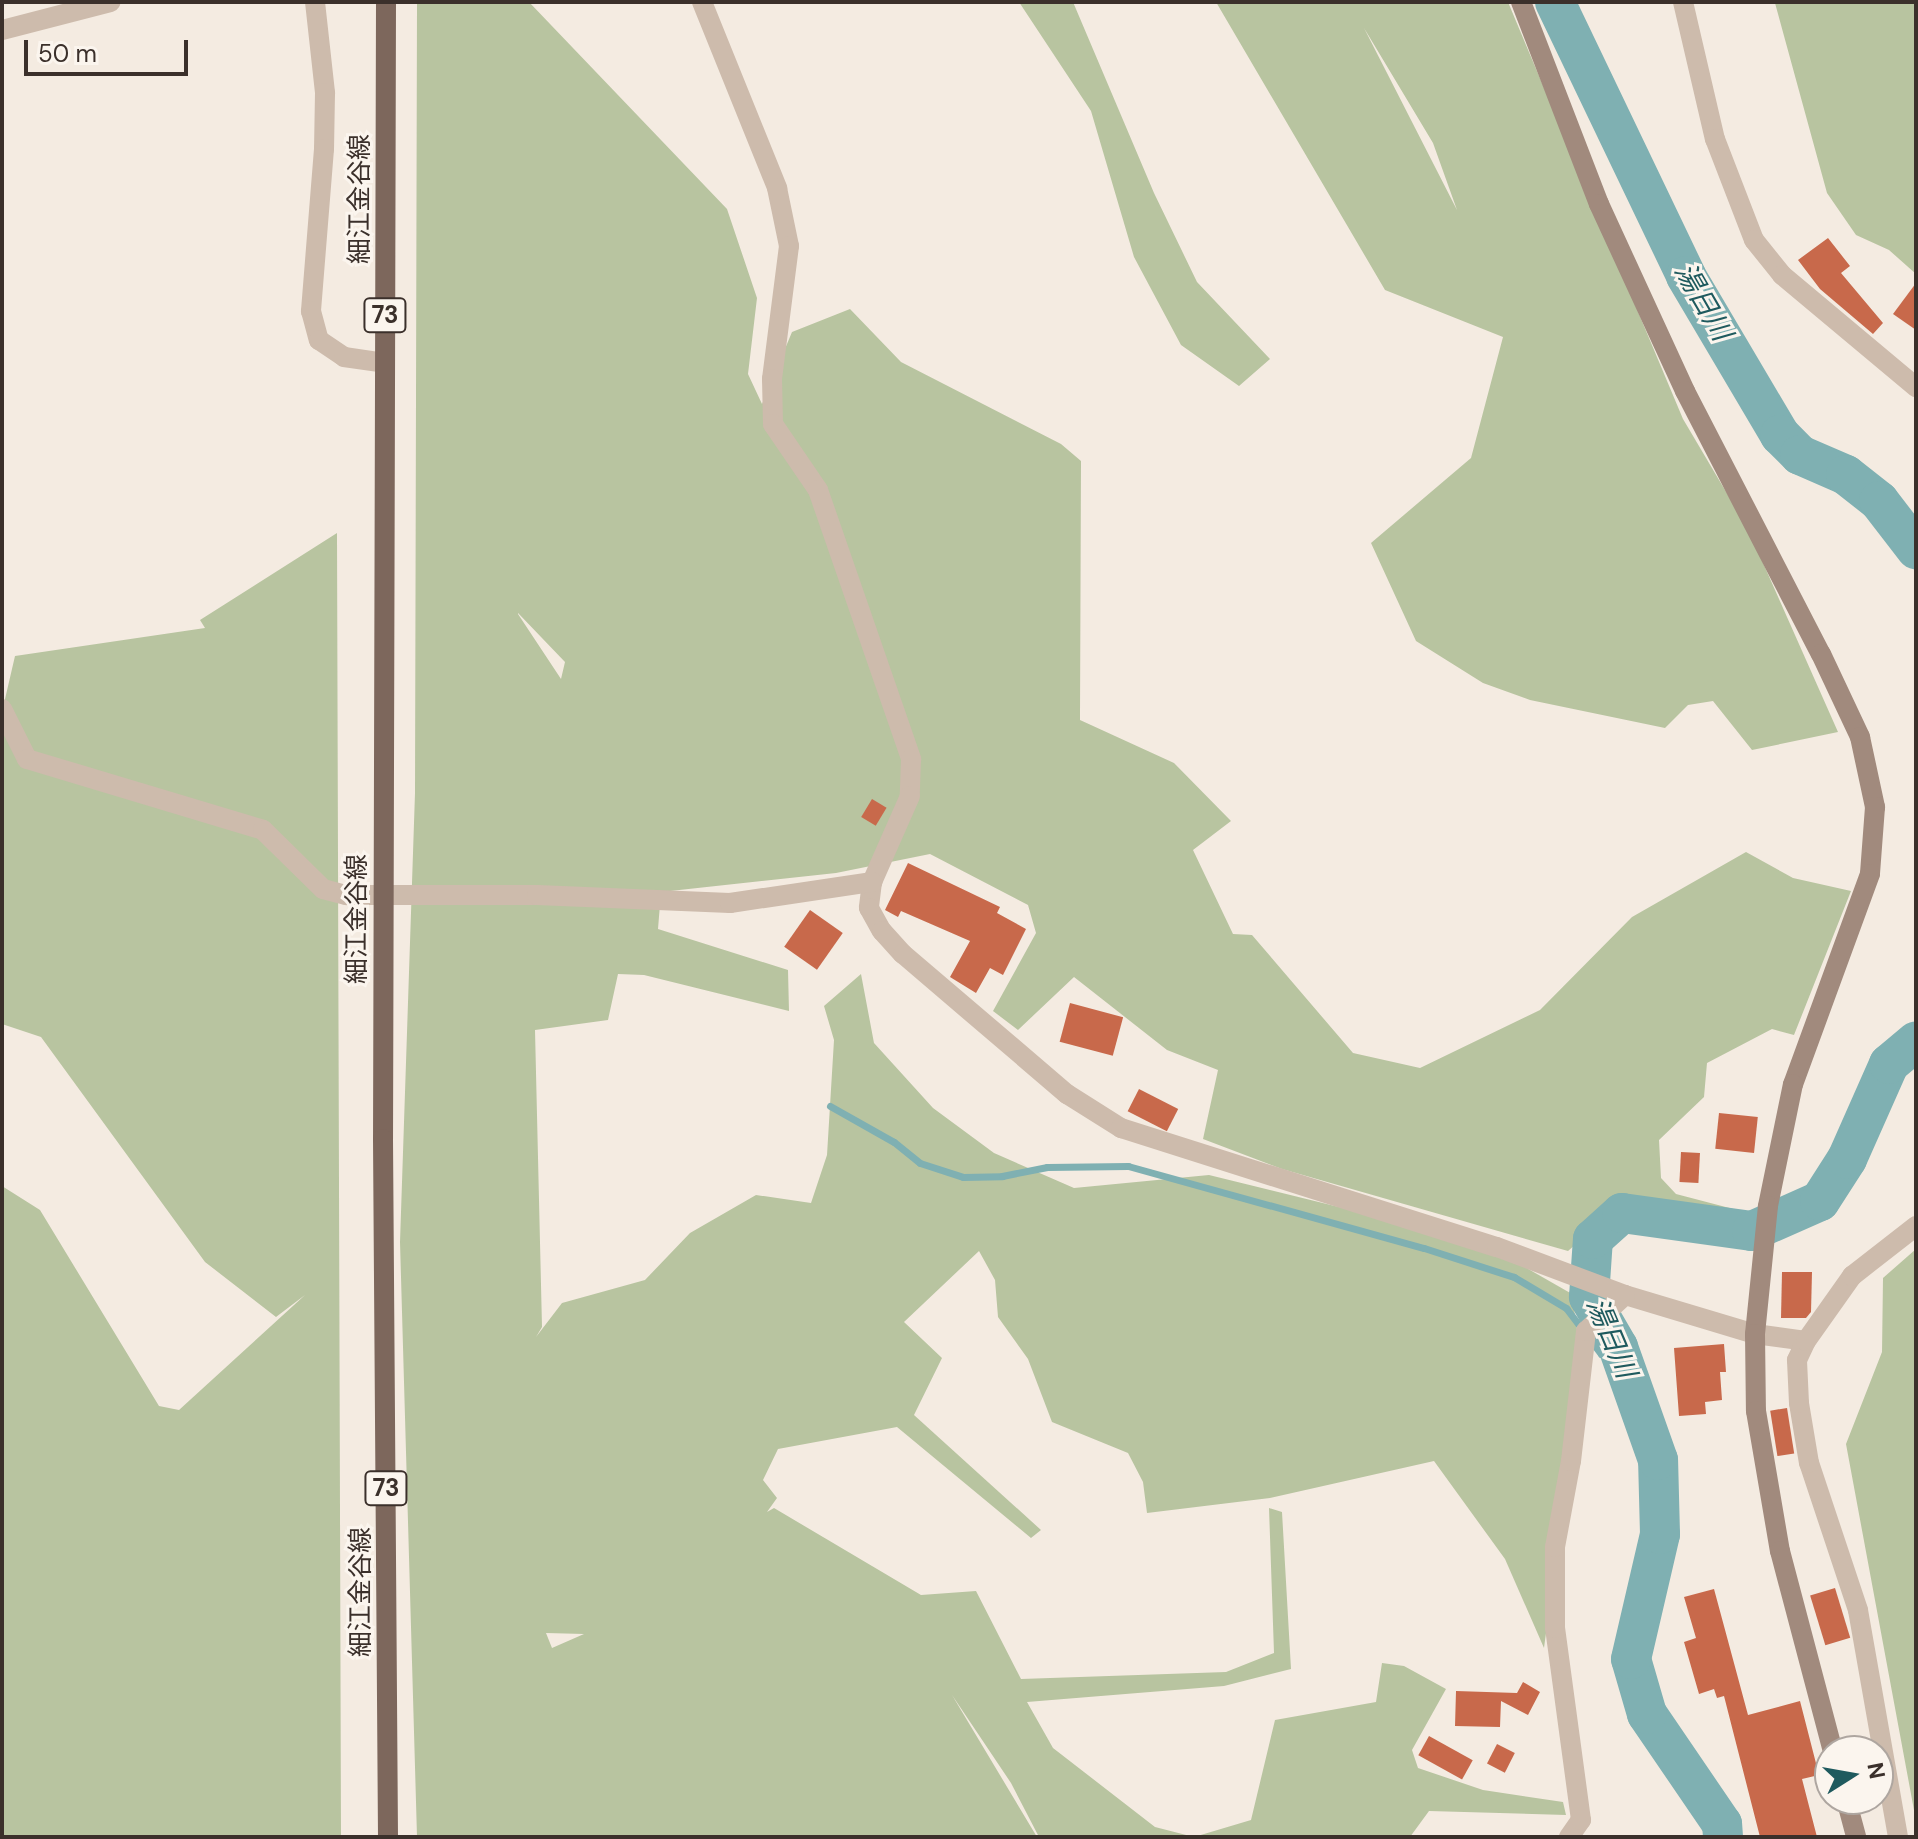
<!DOCTYPE html>
<meta charset="utf-8">
<style>
body{margin:0}
#map{position:relative;width:1918px;height:1839px;overflow:hidden;background:#f4ebe1;font-family:"DM Sans","Noto Sans JP",sans-serif}
div>[style]{position:absolute}
.green>*{inset:0;background:#b8c4a0}
.stream>*{height:7px;margin:-3.5px;padding:0 3.5px;transform-origin:3.5px;border-radius:3.5px;background:#7fb0b2}
.river>*{height:40px;margin:-20px;padding:0 20px;transform-origin:20px;border-radius:20px;background:#7fb0b2}
.building>*{inset:0;background:#c8694b;transform-origin:0 0}
.street>*{height:20px;margin:-10px;padding:0 10px;transform-origin:10px;border-radius:10px;background:#cdbbac}
.secondary>*{height:20px;margin:-10px;padding:0 10px;transform-origin:10px;border-radius:10px;background:#a18a7d}
.primary>*{height:20px;margin:-10px;padding:0 10px;transform-origin:10px;border-radius:10px;background:#7d675c}
span{translate:-50% -50%;white-space:nowrap;text-align:center;line-height:1.15;-webkit-text-stroke:6px #fbf5ee;paint-order:stroke}
.shield-label span{padding:2px 6px;background:#fbf5ee;border:2px solid;border-radius:6px;-webkit-text-stroke-width:0}
.shield-label{font-size:24px;color:#3b302b;font-weight:700}
.street-label{font-size:26px;color:#3b302b}
.water-label{font-size:28px;color:#1f5a5e;font-style:italic}
.frame{position:absolute;inset:0;border:4px solid #3b302b;pointer-events:none}
.north{position:absolute;left:1814px;top:1735px;width:80px;height:80px;box-sizing:border-box;background:#fbf5ee;border:2px solid #aea6a0;border-radius:50%;rotate:79deg;font-size:22px;font-weight:700;line-height:32px;text-align:center;color:#3b302b}
.north::after{content:'';display:block;margin:auto;width:28px;height:36px;background:#1f5a5e;clip-path:polygon(50% 0,100% 100%,50% 72%,0 100%)}
.scale{position:absolute;left:24px;top:40px;width:164px;height:36px;box-sizing:border-box;border:4px solid #3b302b;border-top:0;padding-left:10px;font-size:24px;line-height:28px;white-space:nowrap;color:#3b302b;-webkit-text-stroke:6px #fbf5ee;paint-order:stroke}
</style>
<div id="map">
<div class="green">
<i style="clip-path:polygon(evenodd,417px 2px,529px 2px,727px 209px,757px 298px,748px 374px,762px 404px,792px 332px,850px 309px,901px 362px,1061px 444px,1081px 461px,1080px 720px,1174px 763px,1231px 821px,1193px 850px,1233px 934px,1252px 935px,1353px 1053px,1420px 1068px,1540px 1010px,1632px 917px,1746px 852px,1793px 878px,1851px 891px,1794px 1035px,1772px 1029px,1707px 1063px,1704px 1097px,1659px 1140px,1661px 1178px,1676px 1194px,1741px 1211px,1722px 1219px,1616px 1209px,1568px 1251px,1282px 1169px,1203px 1139px,1218px 1070px,1167px 1050px,1074px 977px,1018px 1030px,993px 1011px,1036px 933px,1028px 905px,930px 854px,836px 873px,661px 892px,658px 929px,788px 970px,789px 1011px,644px 975px,618px 974px,608px 1020px,535px 1030px,542px 1327px,536px 1337px,562px 1303px,645px 1280px,690px 1233px,756px 1195px,811px 1203px,827px 1155px,834px 1040px,824px 1006px,861px 974px,874px 1043px,933px 1108px,994px 1153px,1074px 1188px,1209px 1175px,1481px 1242px,1572px 1294px,1582px 1366px,1544px 1648px,1505px 1559px,1434px 1461px,1270px 1498px,1147px 1513px,1143px 1482px,1128px 1453px,1052px 1422px,1028px 1359px,998px 1317px,995px 1280px,979px 1251px,904px 1322px,942px 1358px,914px 1415px,1041px 1530px,1031px 1538px,897px 1427px,778px 1449px,763px 1480px,777px 1498px,767px 1512px,774px 1508px,921px 1595px,976px 1591px,1021px 1679px,1226px 1672px,1274px 1653px,1269px 1508px,1282px 1512px,1291px 1669px,1224px 1686px,1027px 1702px,1053px 1748px,1155px 1827px,1194px 1837px,1251px 1820px,1275px 1720px,1376px 1702px,1382px 1663px,1404px 1666px,1446px 1689px,1412px 1750px,1418px 1768px,1483px 1790px,1563px 1802px,1566px 1815px,1429px 1811px,1410px 1837px,1039px 1837px,1011px 1783px,952px 1695px,1037px 1837px,417px 1837px,400px 1242px,415px 793px,417px 2px,518px 613px,565px 662px,561px 679px,518px 614px,518px 613px,417px 2px,546px 1633px,584px 1634px,552px 1648px,546px 1633px)"></i>
<i style="clip-path:polygon(1019px 2px,1073px 2px,1154px 193px,1197px 282px,1270px 359px,1239px 386px,1181px 345px,1134px 257px,1091px 111px)"></i>
<i style="clip-path:polygon(evenodd,1216px 2px,1508px 2px,1683px 419px,1748px 529px,1838px 732px,1752px 750px,1713px 701px,1688px 705px,1665px 728px,1530px 700px,1483px 683px,1416px 641px,1371px 543px,1471px 458px,1503px 337px,1385px 290px,1216px 2px,1364px 28px,1433px 143px,1457px 210px,1364px 28px)"></i>
<i style="clip-path:polygon(1916px 2px,1916px 274px,1889px 250px,1856px 235px,1827px 193px,1775px 3px)"></i>
<i style="clip-path:polygon(337px 533px,341px 1837px,2px 1837px,2px 1186px,40px 1210px,159px 1406px,179px 1410px,305px 1295px,276px 1317px,205px 1262px,41px 1037px,2px 1024px,2px 712px,15px 656px,205px 628px,200px 620px)"></i>
<i style="clip-path:polygon(1916px 1249px,1916px 1821px,1846px 1444px,1882px 1352px,1883px 1278px)"></i>
</div>
<div class="stream">
<i style="left:830px;top:1106px;width:73px;rotate:29.4deg"></i>
<i style="left:894px;top:1142px;width:33px;rotate:39deg"></i>
<i style="left:920px;top:1163px;width:45px;rotate:18deg"></i>
<i style="left:963px;top:1177px;width:39px;rotate:-1deg"></i>
<i style="left:1002px;top:1176px;width:46px;rotate:-11.3deg"></i>
<i style="left:1047px;top:1167px;width:81px;rotate:-0.7deg"></i>
<i style="left:1128px;top:1166px;width:307px;rotate:15.5deg"></i>
<i style="left:1424px;top:1248px;width:95px;rotate:17.9deg"></i>
<i style="left:1514px;top:1277px;width:61px;rotate:30.8deg"></i>
<i style="left:1566px;top:1308px;width:58px;rotate:52.7deg"></i>
<i style="left:1601px;top:1354px;width:18px;rotate:-22deg"></i>
</div>
<div class="river">
<i style="left:1555px;top:2px;width:304px;rotate:64.4deg"></i>
<i style="left:1686px;top:276px;width:185px;rotate:59.4deg"></i>
<i style="left:1780px;top:435px;width:28px;rotate:45deg"></i>
<i style="left:1800px;top:455px;width:50px;rotate:23.5deg"></i>
<i style="left:1846px;top:475px;width:42px;rotate:38.2deg"></i>
<i style="left:1879px;top:501px;width:61px;rotate:52.4deg"></i>
<i style="left:1723px;top:1837px;width:13px;rotate:-94deg"></i>
<i style="left:1722px;top:1824px;width:133px;rotate:-124.3deg"></i>
<i style="left:1647px;top:1714px;width:57px;rotate:-106.2deg"></i>
<i style="left:1631px;top:1659px;width:128px;rotate:-76.9deg"></i>
<i style="left:1660px;top:1534px;width:74px;rotate:-91.5deg"></i>
<i style="left:1658px;top:1460px;width:120px;rotate:-109.5deg"></i>
<i style="left:1618px;top:1347px;width:58px;rotate:-120.1deg"></i>
<i style="left:1589px;top:1297px;width:58px;rotate:-86.1deg"></i>
<i style="left:1593px;top:1239px;width:39px;rotate:-42deg"></i>
<i style="left:1622px;top:1213px;width:131px;rotate:7.9deg"></i>
<i style="left:1752px;top:1231px;width:74px;rotate:-23.8deg"></i>
<i style="left:1820px;top:1201px;width:50px;rotate:-57.3deg"></i>
<i style="left:1847px;top:1159px;width:104px;rotate:-66.1deg"></i>
<i style="left:1889px;top:1064px;width:35px;rotate:-40deg"></i>
</div>
<div class="building">
<i style="clip-path:polygon(1828px 238px,1850px 266px,1841px 273px,1883px 323px,1873px 334px,1820px 289px,1798px 260px)"></i>
<i style="clip-path:polygon(1916px 283px,1916px 330px,1893px 314px)"></i>
<i style="left:872px;top:799px;width:17px;height:21px;rotate:31deg"></i>
<i style="clip-path:polygon(908px 863px,1000px 907px,997px 913px,1026px 929px,1003px 975px,990px 968px,976px 993px,950px 977px,970px 941px,901px 911px,898px 917px,885px 910px)"></i>
<i style="left:810px;top:910px;width:40px;height:45px;rotate:35deg"></i>
<i style="left:1070px;top:1003px;width:55px;height:40px;rotate:15deg"></i>
<i style="left:1139px;top:1089px;width:44px;height:25px;rotate:27deg"></i>
<i style="left:1719px;top:1113px;width:39px;height:36px;rotate:6deg"></i>
<i style="left:1681px;top:1152px;width:19px;height:30px;rotate:3deg"></i>
<i style="clip-path:polygon(1782px 1272px,1812px 1272px,1811px 1312px,1806px 1318px,1781px 1318px)"></i>
<i style="clip-path:polygon(1724px 1344px,1726px 1372px,1720px 1372px,1722px 1400px,1705px 1402px,1706px 1414px,1679px 1416px,1674px 1348px)"></i>
<i style="left:1787px;top:1408px;width:46px;height:17px;rotate:81deg"></i>
<i style="left:1835px;top:1588px;width:52px;height:26px;rotate:73deg"></i>
<i style="clip-path:polygon(1714px 1589px,1748px 1715px,1800px 1701px,1819px 1775px,1802px 1779px,1817px 1837px,1760px 1837px,1724px 1696px,1717px 1698px,1714px 1689px,1699px 1694px,1684px 1642px,1696px 1638px,1684px 1597px)"></i>
<i style="clip-path:polygon(1523px 1682px,1540px 1692px,1528px 1715px,1501px 1701px,1500px 1727px,1455px 1726px,1456px 1691px,1517px 1693px)"></i>
<i style="left:1429px;top:1736px;width:50px;height:22px;rotate:29deg"></i>
<i style="left:1497px;top:1744px;width:20px;height:22px;rotate:27deg"></i>
</div>
<div class="street">
<i style="left:315px;top:2px;width:92px;rotate:83.7deg"></i>
<i style="left:325px;top:93px;width:56px;rotate:91deg"></i>
<i style="left:324px;top:149px;width:163px;rotate:94.6deg"></i>
<i style="left:311px;top:311px;width:30px;rotate:75deg"></i>
<i style="left:319px;top:340px;width:30px;rotate:34deg"></i>
<i style="left:344px;top:357px;width:41px;rotate:8.3deg"></i>
<i style="left:702px;top:2px;width:201px;rotate:68deg"></i>
<i style="left:777px;top:188px;width:59px;rotate:78.3deg"></i>
<i style="left:789px;top:246px;width:134px;rotate:97.3deg"></i>
<i style="left:772px;top:379px;width:45px;rotate:88.7deg"></i>
<i style="left:773px;top:424px;width:80px;rotate:55.7deg"></i>
<i style="left:818px;top:490px;width:285px;rotate:70.9deg"></i>
<i style="left:911px;top:759px;width:37px;rotate:92deg"></i>
<i style="left:910px;top:796px;width:94px;rotate:113.8deg"></i>
<i style="left:872px;top:882px;width:26px;rotate:97deg"></i>
<i style="left:869px;top:908px;width:26px;rotate:61deg"></i>
<i style="left:882px;top:931px;width:31px;rotate:48deg"></i>
<i style="left:903px;top:954px;width:216px;rotate:40.5deg"></i>
<i style="left:1067px;top:1094px;width:64px;rotate:32.2deg"></i>
<i style="left:1121px;top:1128px;width:394px;rotate:17.6deg"></i>
<i style="left:1497px;top:1247px;width:137px;rotate:20.6deg"></i>
<i style="left:1625px;top:1295px;width:136px;rotate:16.7deg"></i>
<i style="left:1755px;top:1334px;width:51px;rotate:7.8deg"></i>
<i style="left:1683px;top:2px;width:141px;rotate:76.9deg"></i>
<i style="left:1715px;top:139px;width:108px;rotate:68.9deg"></i>
<i style="left:1754px;top:240px;width:45px;rotate:51.3deg"></i>
<i style="left:1782px;top:275px;width:175px;rotate:39.9deg"></i>
<i style="left:2px;top:30px;width:112px;rotate:-14.5deg"></i>
<i style="left:2px;top:709px;width:56px;rotate:63.4deg"></i>
<i style="left:27px;top:759px;width:246px;rotate:16.7deg"></i>
<i style="left:263px;top:830px;width:84px;rotate:44.5deg"></i>
<i style="left:323px;top:889px;width:24px;rotate:15deg"></i>
<i style="left:346px;top:895px;width:191px"></i>
<i style="left:537px;top:895px;width:193px;rotate:2.4deg"></i>
<i style="left:730px;top:903px;width:144px;rotate:-8.4deg"></i>
<i style="left:1569px;top:1837px;width:21px;rotate:-55deg"></i>
<i style="left:1581px;top:1820px;width:194px;rotate:-97.7deg"></i>
<i style="left:1555px;top:1628px;width:81px;rotate:-90deg"></i>
<i style="left:1555px;top:1547px;width:87px;rotate:-79.5deg"></i>
<i style="left:1571px;top:1461px;width:131px;rotate:-83.4deg"></i>
<i style="left:1586px;top:1331px;width:53px;rotate:-42.7deg"></i>
<i style="left:1898px;top:1837px;width:230px;rotate:-100deg"></i>
<i style="left:1858px;top:1610px;width:155px;rotate:-108.4deg"></i>
<i style="left:1809px;top:1463px;width:61px;rotate:-99.5deg"></i>
<i style="left:1799px;top:1403px;width:43px;rotate:-92.7deg"></i>
<i style="left:1797px;top:1360px;width:21px;rotate:-65deg"></i>
<i style="left:1806px;top:1341px;width:80px;rotate:-54.7deg"></i>
<i style="left:1852px;top:1276px;width:81px;rotate:-38deg"></i>
</div>
<div class="secondary">
<i style="left:1521px;top:2px;width:217px;rotate:68.9deg"></i>
<i style="left:1599px;top:204px;width:206px;rotate:65.3deg"></i>
<i style="left:1685px;top:391px;width:296px;rotate:62.7deg"></i>
<i style="left:1821px;top:654px;width:92px;rotate:64.8deg"></i>
<i style="left:1860px;top:737px;width:72px;rotate:77.9deg"></i>
<i style="left:1875px;top:807px;width:67px;rotate:94.3deg"></i>
<i style="left:1870px;top:874px;width:224px;rotate:110.1deg"></i>
<i style="left:1793px;top:1084px;width:125px;rotate:101.6deg"></i>
<i style="left:1768px;top:1206px;width:129px;rotate:95.8deg"></i>
<i style="left:1755px;top:1334px;width:77px;rotate:89.3deg"></i>
<i style="left:1756px;top:1411px;width:142px;rotate:80.3deg"></i>
<i style="left:1780px;top:1551px;width:207px;rotate:75.2deg"></i>
<i style="left:1846px;top:1799px;width:39px;rotate:75deg"></i>
</div>
<div class="primary">
<i style="left:386px;top:2px;width:1137px;rotate:90.15deg"></i>
<i style="left:383px;top:1139px;width:698px;rotate:89.59deg"></i>
</div>
<div class="shield-label">
<span style="left:385px;top:315px">73</span>
<span style="left:386px;top:1488px">73</span>
</div>
<div class="street-label">
<span style="left:360px;top:199px;rotate:-90deg">細江金谷線</span>
<span style="left:357px;top:919px;rotate:-90deg">細江金谷線</span>
<span style="left:361px;top:1592px;rotate:-90deg">細江金谷線</span>
</div>
<div class="water-label">
<span style="left:1703px;top:302px;rotate:60deg">湯日川</span>
<span style="left:1611px;top:1338px;rotate:67deg">湯日川</span>
</div>
<div class="frame"></div>
<div class="north">N</div>
<div class="scale">50 m</div>
</div>
